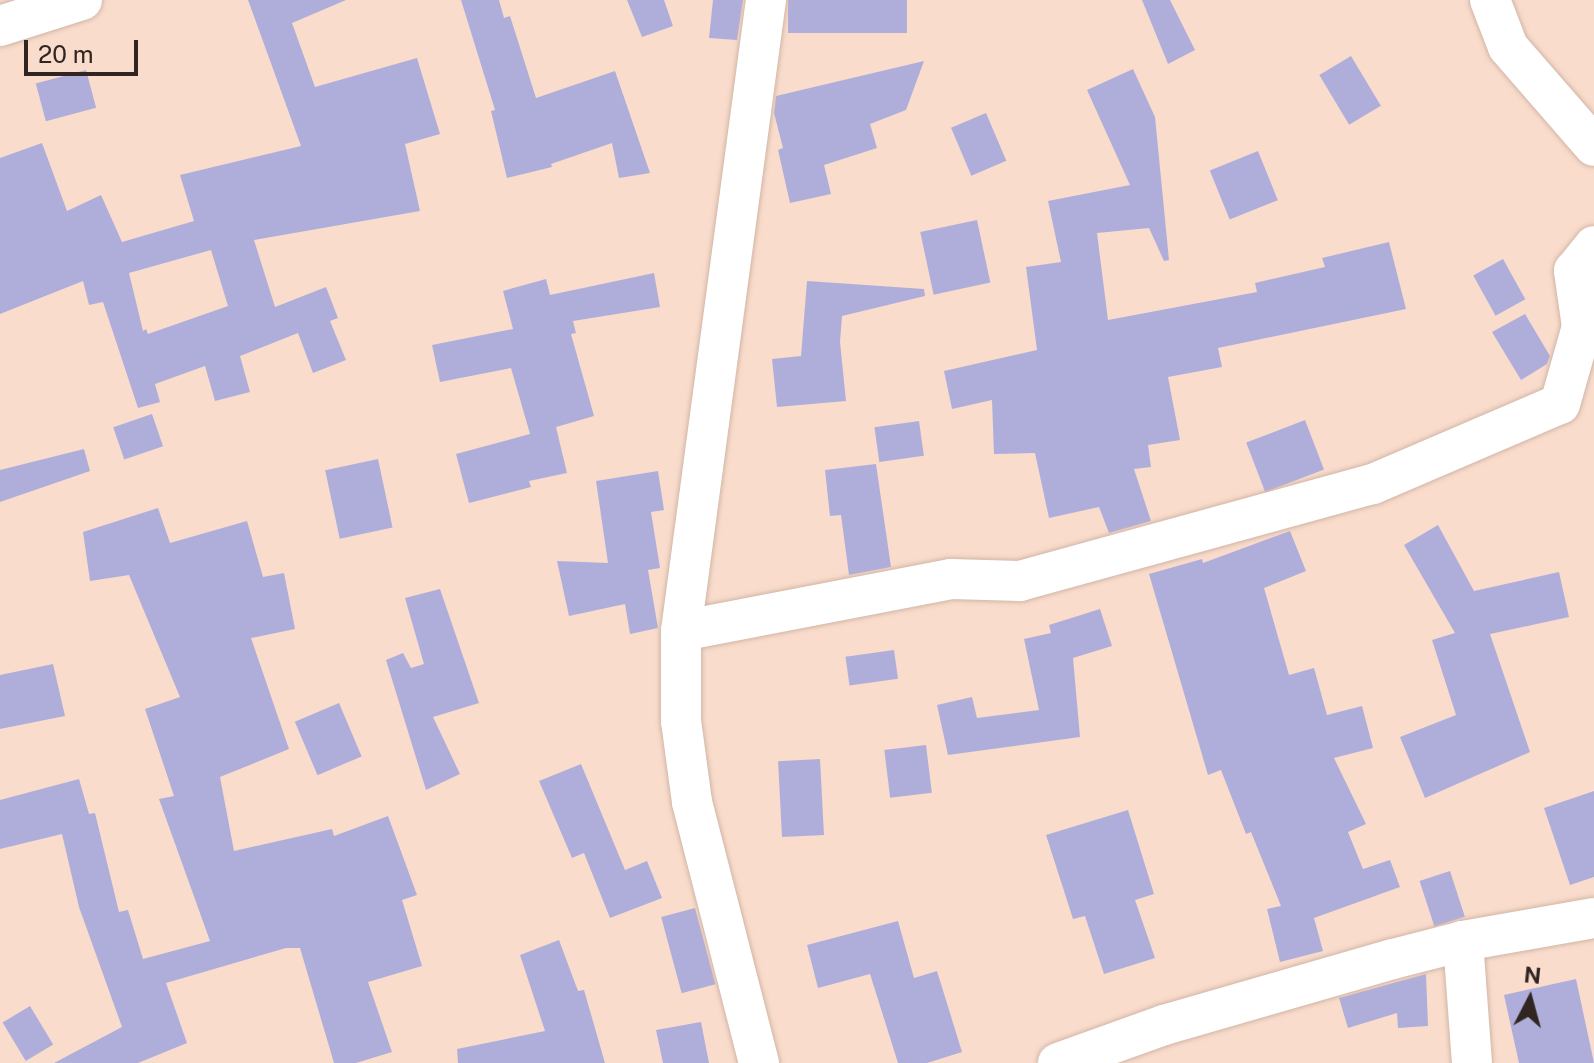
<!DOCTYPE html>
<style>
body{margin:0}
#map{position:relative;width:1594px;height:1063px;overflow:hidden;background:#f9dccc;font-family:"Public Sans",sans-serif}
div>[style]{position:absolute}
.building>*{inset:0;background:#afaedb;transform-origin:0 0}
.roads{filter:drop-shadow(0 0 2px #d1b5a6) drop-shadow(0 0 2px #d1b5a6)}
.minor>*{height:40px;margin:-20px;padding:0 20px;transform-origin:20px;border-radius:20px;background:#fff}
span{translate:-50% -50%;white-space:nowrap;text-align:center;line-height:1.15;-webkit-text-stroke:8px #f9dccc;paint-order:stroke}
.north{position:absolute;left:1490px;top:959px;width:80px;height:80px;-webkit-text-stroke:6px #f9dccc;paint-order:stroke;rotate:6deg;font-size:22px;font-weight:700;line-height:32px;text-align:center;color:#302520}
.north::after{content:'';display:block;margin:auto;width:28px;height:36px;background:#302520;clip-path:polygon(50% 0,100% 100%,50% 72%,0 100%)}
.scale{position:absolute;left:24px;top:40px;width:114px;height:36px;box-sizing:border-box;border:4px solid #302520;border-top:0;padding-left:10px;font-size:24px;line-height:28px;white-space:nowrap;color:#302520;-webkit-text-stroke:6px #f9dccc;paint-order:stroke}
</style>
<div id="map">
<div class="building">
<i style="clip-path:polygon(evenodd,248px 0,346px 0,292px 23px,315px 87px,417px 58px,440px 134px,405px 144px,420px 211px,254px 240px,275px 307px,326px 287px,338px 318px,330px 321px,346px 360px,313px 373px,298px 333px,240px 356px,250px 392px,215px 401px,205px 366px,155px 384px,160px 402px,138px 408px,103px 302px,89px 305px,83px 281px,0 314px,0 158px,42px 143px,67px 211px,101px 195px,122px 242px,194px 221px,180px 175px,301px 146px,248px 0,211px 250px,228px 306px,148px 334px,146px 329px,143px 331px,129px 273px,211px 250px)"></i>
<i style="clip-path:polygon(461px 0,499px 0,504px 18px,510px 16px,536px 98px,615px 71px,650px 173px,619px 178px,612px 143px,551px 164px,552px 167px,507px 178px,491px 111px,495px 110px)"></i>
<i style="clip-path:polygon(627px 0,664px 0,673px 26px,642px 37px)"></i>
<i style="clip-path:polygon(713px 0,743px 0,737px 40px,709px 38px)"></i>
<i style="left:788px;top:0;width:119px;height:33px"></i>
<i style="clip-path:polygon(1142px 0,1170px 0,1195px 50px,1168px 64px)"></i>
<i style="left:1351px;top:56px;width:58px;height:37px;rotate:59deg"></i>
<i style="clip-path:polygon(924px 61px,906px 110px,870px 124px,877px 148px,824px 165px,831px 194px,790px 203px,778px 150px,783px 148px,774px 113px,776px 96px)"></i>
<i style="clip-path:polygon(1133px 69px,1155px 117px,1169px 260px,1164px 261px,1149px 228px,1097px 233px,1108px 320px,1257px 292px,1255px 283px,1325px 267px,1322px 258px,1389px 242px,1406px 309px,1218px 348px,1222px 367px,1168px 377px,1180px 440px,1148px 445px,1151px 467px,1134px 469px,1151px 521px,1109px 533px,1099px 507px,1049px 518px,1035px 453px,994px 454px,992px 400px,952px 409px,944px 371px,1037px 350px,1026px 267px,1061px 262px,1048px 201px,1130px 185px,1087px 90px)"></i>
<i style="left:86px;top:70px;width:39px;height:52px;rotate:75deg"></i>
<i style="left:986px;top:113px;width:52px;height:38px;rotate:67deg"></i>
<i style="left:1258px;top:151px;width:53px;height:52px;rotate:68deg"></i>
<i style="left:977px;top:220px;width:64px;height:58px;rotate:78deg"></i>
<i style="left:1503px;top:259px;width:46px;height:34px;rotate:61deg"></i>
<i style="clip-path:polygon(654px 273px,660px 307px,573px 321px,576px 333px,571px 334px,594px 416px,539px 432px,556px 427px,567px 473px,529px 481px,531px 487px,469px 503px,456px 454px,530px 434px,511px 368px,440px 382px,432px 345px,513px 329px,503px 291px,546px 279px,550px 295px)"></i>
<i style="clip-path:polygon(807px 281px,924px 289px,925px 296px,842px 316px,840px 342px,846px 401px,777px 407px,772px 359px,801px 356px)"></i>
<i style="clip-path:polygon(1525px 314px,1550px 356px,1547px 364px,1521px 380px,1492px 332px)"></i>
<i style="left:152px;top:414px;width:34px;height:41px;rotate:71deg"></i>
<i style="left:1305px;top:420px;width:53px;height:63px;rotate:69deg"></i>
<i style="left:919px;top:421px;width:35px;height:45px;rotate:82deg"></i>
<i style="clip-path:polygon(84px 449px,90px 471px,0 502px,0 470px)"></i>
<i style="left:378px;top:459px;width:70px;height:54px;rotate:78deg"></i>
<i style="clip-path:polygon(876px 464px,891px 567px,849px 575px,841px 515px,830px 516px,825px 470px)"></i>
<i style="clip-path:polygon(658px 471px,664px 510px,651px 512px,660px 568px,648px 570px,658px 628px,630px 634px,625px 604px,569px 616px,557px 561px,608px 563px,596px 481px)"></i>
<i style="clip-path:polygon(158px 508px,170px 543px,247px 521px,263px 577px,284px 573px,295px 629px,251px 638px,289px 749px,220px 777px,234px 851px,332px 829px,334px 836px,388px 816px,417px 895px,402px 900px,422px 966px,368px 982px,392px 1052px,356px 1063px,334px 1063px,300px 948px,286px 948px,166px 983px,187px 1043px,138px 1063px,54px 1063px,122px 1027px,79px 907px,62px 834px,0 849px,0 800px,79px 779px,89px 814px,95px 813px,119px 912px,128px 910px,143px 959px,210px 941px,159px 799px,174px 796px,145px 709px,180px 697px,129px 575px,90px 581px,83px 532px)"></i>
<i style="clip-path:polygon(1438px 525px,1474px 591px,1559px 572px,1569px 617px,1490px 634px,1530px 752px,1425px 798px,1400px 737px,1456px 715px,1432px 640px,1455px 633px,1404px 545px)"></i>
<i style="clip-path:polygon(1290px 531px,1306px 571px,1264px 588px,1289px 675px,1314px 668px,1327px 715px,1362px 706px,1373px 748px,1334px 758px,1366px 824px,1348px 832px,1363px 869px,1390px 860px,1400px 887px,1314px 918px,1323px 951px,1280px 962px,1267px 909px,1281px 906px,1251px 832px,1246px 834px,1221px 770px,1208px 775px,1149px 574px,1202px 559px,1203px 563px)"></i>
<i style="clip-path:polygon(440px 589px,479px 703px,433px 717px,460px 774px,426px 790px,386px 660px,403px 653px,411px 668px,424px 664px,405px 598px)"></i>
<i style="clip-path:polygon(1100px 609px,1112px 646px,1073px 658px,1080px 737px,948px 755px,937px 705px,972px 697px,977px 718px,1039px 710px,1024px 639px,1051px 633px,1049px 625px)"></i>
<i style="left:894px;top:650px;width:29px;height:49px;rotate:82deg"></i>
<i style="clip-path:polygon(53px 664px,65px 716px,0 729px,0 675px)"></i>
<i style="left:339px;top:703px;width:58px;height:48px;rotate:67deg"></i>
<i style="left:926px;top:745px;width:48px;height:42px;rotate:83deg"></i>
<i style="left:820px;top:759px;width:76px;height:42px;rotate:87deg"></i>
<i style="clip-path:polygon(581px 764px,625px 870px,647px 861px,662px 898px,610px 918px,584px 853px,572px 858px,539px 781px)"></i>
<i style="clip-path:polygon(1594px 791px,1594px 877px,1570px 885px,1544px 808px)"></i>
<i style="clip-path:polygon(1128px 810px,1154px 894px,1135px 900px,1155px 958px,1104px 974px,1085px 916px,1073px 919px,1046px 835px)"></i>
<i style="left:1450px;top:871px;width:48px;height:32px;rotate:72deg"></i>
<i style="left:695px;top:908px;width:79px;height:35px;rotate:75deg"></i>
<i style="clip-path:polygon(898px 921px,914px 978px,937px 971px,962px 1052px,927px 1063px,898px 1063px,870px 974px,818px 988px,807px 945px)"></i>
<i style="clip-path:polygon(559px 940px,578px 991px,584px 990px,605px 1063px,458px 1063px,457px 1049px,545px 1031px,520px 955px)"></i>
<i style="clip-path:polygon(1426px 974px,1428px 1026px,1398px 1028px,1397px 1013px,1348px 1028px,1339px 998px)"></i>
<i style="clip-path:polygon(1576px 979px,1594px 1063px,1519px 1063px,1504px 995px)"></i>
<i style="left:30px;top:1006px;width:45px;height:32px;rotate:59deg"></i>
<i style="clip-path:polygon(701px 1022px,709px 1063px,663px 1063px,656px 1030px)"></i>
</div>
<div class="roads">
<div class="minor">
<i style="left:1490px;top:0;width:50px;rotate:69deg"></i>
<i style="left:1508px;top:47px;width:131px;rotate:49deg"></i>
<i style="left:0;top:26px;width:86px;rotate:-17.6deg"></i>
<i style="left:681px;top:631px;width:275px;rotate:-10.9deg"></i>
<i style="left:951px;top:579px;width:69px;rotate:1.7deg"></i>
<i style="left:1020px;top:581px;width:366px;rotate:-15.4deg"></i>
<i style="left:1373px;top:484px;width:203px;rotate:-23.2deg"></i>
<i style="left:1560px;top:404px;width:80px;rotate:-74.1deg"></i>
<i style="left:1582px;top:327px;width:57px;rotate:-98.1deg"></i>
<i style="left:1574px;top:271px;width:32px;rotate:-51deg"></i>
<i style="left:1463px;top:941px;width:122px;rotate:85.8deg"></i>
<i style="left:759px;top:1063px;width:269px;rotate:-104.4deg"></i>
<i style="left:692px;top:802px;width:82px;rotate:-97.7deg"></i>
<i style="left:681px;top:721px;width:90px;rotate:-90deg"></i>
<i style="left:681px;top:631px;width:637px;rotate:-82.33deg"></i>
<i style="left:1058px;top:1063px;width:113px;rotate:-19.7deg"></i>
<i style="left:1164px;top:1025px;width:238px;rotate:-16.1deg"></i>
<i style="left:1393px;top:959px;width:72px;rotate:-14.4deg"></i>
<i style="left:1463px;top:941px;width:133px;rotate:-10deg"></i>
</div>
</div>
<div class="north">N</div>
<div class="scale">20 m</div>
</div>
